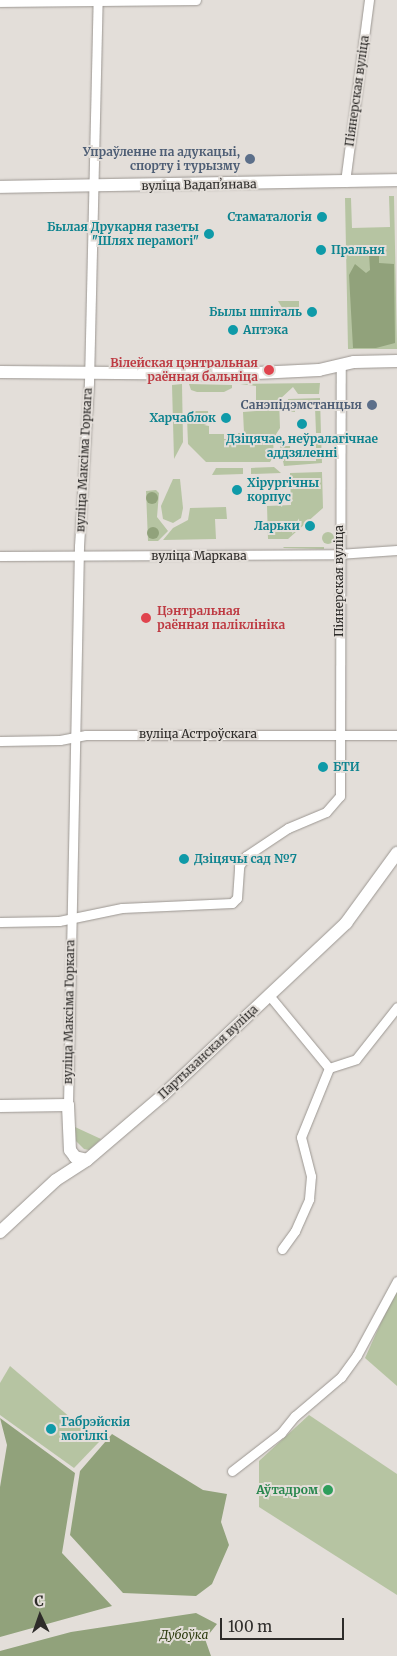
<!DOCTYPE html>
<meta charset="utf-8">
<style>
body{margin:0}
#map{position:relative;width:397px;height:1656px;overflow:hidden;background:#e3ded9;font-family:Merriweather,serif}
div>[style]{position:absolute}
.green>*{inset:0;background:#b6c4a2}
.round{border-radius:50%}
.forest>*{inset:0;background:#91a27b}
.roads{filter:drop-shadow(0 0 1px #9b9691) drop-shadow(0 0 1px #9b9691)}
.street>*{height:9px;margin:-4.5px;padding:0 4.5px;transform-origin:4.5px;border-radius:4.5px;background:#fff}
.secondary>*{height:12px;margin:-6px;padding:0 6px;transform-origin:6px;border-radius:6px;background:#fff}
.dots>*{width:14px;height:14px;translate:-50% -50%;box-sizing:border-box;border:2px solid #e3ded9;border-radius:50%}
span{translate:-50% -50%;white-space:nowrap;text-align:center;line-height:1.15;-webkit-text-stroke:4px #e3ded9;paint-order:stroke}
.street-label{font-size:12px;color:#2e2c2a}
.service-label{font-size:12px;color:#4e5e75;font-weight:700}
.right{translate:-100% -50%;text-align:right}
.culture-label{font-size:12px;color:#0d838f;font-weight:700}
.left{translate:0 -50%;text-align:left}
.health-label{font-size:12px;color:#be3a42;font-weight:700}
.leisure-label{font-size:12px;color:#27864d;font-weight:700}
.park-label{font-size:12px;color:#2c3b0e;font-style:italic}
.north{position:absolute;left:15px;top:1591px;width:50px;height:50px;-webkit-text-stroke:4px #e3ded9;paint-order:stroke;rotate:357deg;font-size:14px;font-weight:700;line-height:20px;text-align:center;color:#2e2c2a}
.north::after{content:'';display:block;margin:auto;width:18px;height:22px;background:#2e2c2a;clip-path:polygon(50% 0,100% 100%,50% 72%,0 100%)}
.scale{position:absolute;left:220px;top:1618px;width:124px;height:22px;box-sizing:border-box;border:2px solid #2e2c2a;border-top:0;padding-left:6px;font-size:15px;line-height:18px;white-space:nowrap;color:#2e2c2a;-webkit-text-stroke:4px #e3ded9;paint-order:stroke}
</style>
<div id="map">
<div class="green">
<i style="clip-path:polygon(389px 196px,394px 196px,397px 349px,348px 349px,345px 198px,351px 198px,352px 228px,390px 227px)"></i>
<i style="clip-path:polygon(278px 301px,299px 301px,299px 317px,287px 316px)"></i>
<i style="clip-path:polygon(320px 383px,319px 394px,298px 394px,293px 387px,279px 400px,280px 428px,273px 439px,274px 456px,270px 462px,206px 462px,188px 444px,187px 418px,194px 411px,208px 411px,209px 423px,204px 425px,209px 426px,209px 434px,224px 434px,224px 439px,238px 439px,238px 433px,244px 433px,243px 412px,256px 411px,256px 386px,240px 384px)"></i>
<i style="clip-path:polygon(182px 384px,183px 442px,174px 459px,172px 385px)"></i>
<i style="clip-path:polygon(189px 384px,232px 385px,232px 388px,224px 392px,197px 392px,191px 390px)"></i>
<i style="clip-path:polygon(320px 398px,321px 433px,316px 433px,315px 407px,308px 407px,308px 402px,295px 402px,295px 412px,286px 411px,288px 399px)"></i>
<i style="clip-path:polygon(316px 435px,321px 435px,322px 463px,284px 466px,280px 446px,290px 446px,290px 461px,316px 461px)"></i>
<i style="clip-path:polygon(274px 467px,281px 473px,251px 474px,251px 468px)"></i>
<i style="clip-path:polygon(216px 468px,243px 468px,243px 474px,212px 475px)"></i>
<i style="clip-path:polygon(322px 472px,323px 508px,288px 539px,268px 539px,267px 506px,291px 505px,290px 473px)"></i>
<i style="clip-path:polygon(173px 479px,180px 479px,183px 508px,181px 518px,173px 523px,163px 519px,161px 506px)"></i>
<i style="clip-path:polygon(156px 490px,159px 493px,157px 517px,168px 531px,158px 541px,148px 541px,146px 491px)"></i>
<i style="clip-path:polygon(226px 507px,227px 519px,215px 519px,216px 539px,163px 540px,173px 528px,188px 520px,190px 508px)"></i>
<i class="round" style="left:322px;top:532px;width:12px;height:12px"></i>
<i style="clip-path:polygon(324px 547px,324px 549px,283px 548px,284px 547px)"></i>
<i style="clip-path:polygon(75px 1127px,101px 1139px,89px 1150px,84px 1149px,76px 1141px)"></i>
<i style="clip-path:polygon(397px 1287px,397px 1386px,365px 1358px)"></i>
<i style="clip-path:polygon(10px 1366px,99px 1442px,74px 1468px,0 1415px,0 1383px)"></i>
<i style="clip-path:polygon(309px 1415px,397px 1474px,397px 1595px,259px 1507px,259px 1461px)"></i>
</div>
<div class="forest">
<i style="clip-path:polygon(374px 252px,379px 256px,379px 263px,394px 264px,395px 343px,376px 348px,353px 348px,349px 275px,355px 264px,366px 273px,370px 270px,369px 253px)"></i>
<i class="round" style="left:146px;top:492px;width:12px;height:12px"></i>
<i class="round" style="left:147px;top:527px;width:12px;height:12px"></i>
<i style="clip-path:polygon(0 1418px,75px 1473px,62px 1553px,112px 1606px,0 1637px,0 1487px,7px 1445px)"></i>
<i style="clip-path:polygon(112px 1434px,203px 1490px,227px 1494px,221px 1522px,229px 1545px,212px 1584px,196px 1596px,123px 1593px,70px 1535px,80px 1471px)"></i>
<i style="clip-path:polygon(196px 1613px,217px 1624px,205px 1639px,211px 1656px,0 1656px,0 1651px,71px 1632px)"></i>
</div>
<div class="roads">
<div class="street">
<i style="left:0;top:2px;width:196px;rotate:-0.6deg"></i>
<i style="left:345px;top:182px;width:184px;rotate:-82.5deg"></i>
<i style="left:0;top:556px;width:338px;rotate:-0.3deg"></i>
<i style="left:338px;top:554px;width:59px;rotate:-3.9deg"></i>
<i style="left:0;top:741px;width:60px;rotate:-1deg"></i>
<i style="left:60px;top:740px;width:26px;rotate:-11deg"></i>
<i style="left:86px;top:735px;width:311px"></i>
<i style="left:0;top:922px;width:59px;rotate:-1deg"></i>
<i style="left:59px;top:921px;width:64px;rotate:-11.7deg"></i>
<i style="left:122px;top:908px;width:110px;rotate:-2.6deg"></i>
<i style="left:232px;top:903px;width:7px;rotate:-45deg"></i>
<i style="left:237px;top:898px;width:32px;rotate:-86deg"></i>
<i style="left:239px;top:866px;width:12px;rotate:-55deg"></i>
<i style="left:246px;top:856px;width:50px;rotate:-33.7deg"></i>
<i style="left:288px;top:828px;width:41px;rotate:-22.8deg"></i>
<i style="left:326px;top:812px;width:21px;rotate:-49deg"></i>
<i style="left:340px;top:796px;width:431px;rotate:-89.9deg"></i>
<i style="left:268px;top:994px;width:96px;rotate:50.5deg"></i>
<i style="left:329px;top:1068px;width:28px;rotate:-18deg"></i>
<i style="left:356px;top:1059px;width:66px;rotate:-51.7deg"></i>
<i style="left:68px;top:1105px;width:559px;rotate:-88.87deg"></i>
<i style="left:79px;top:546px;width:164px;rotate:-86.5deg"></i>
<i style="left:89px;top:382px;width:382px;rotate:-88.7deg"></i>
<i style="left:282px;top:1249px;width:22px;rotate:-54deg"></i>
<i style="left:295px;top:1231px;width:35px;rotate:-66deg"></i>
<i style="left:309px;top:1199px;width:23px;rotate:-85deg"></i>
<i style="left:311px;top:1176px;width:40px;rotate:-104.4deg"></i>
<i style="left:301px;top:1137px;width:74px;rotate:-67.9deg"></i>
<i style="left:232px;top:1471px;width:62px;rotate:-37.8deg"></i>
<i style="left:281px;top:1433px;width:22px;rotate:-51deg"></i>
<i style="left:295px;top:1416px;width:60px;rotate:-40.3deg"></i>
<i style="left:341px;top:1377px;width:27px;rotate:-54deg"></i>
<i style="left:357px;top:1355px;width:84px;rotate:-61.6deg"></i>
</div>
<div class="secondary">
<i style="left:0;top:187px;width:397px;rotate:-1deg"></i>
<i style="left:0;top:372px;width:236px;rotate:0.5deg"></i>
<i style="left:236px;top:374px;width:83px;rotate:-2.8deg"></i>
<i style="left:319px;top:370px;width:36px;rotate:-13deg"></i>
<i style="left:354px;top:362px;width:43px;rotate:-1.3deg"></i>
<i style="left:0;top:1106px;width:68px;rotate:-0.8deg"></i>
<i style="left:68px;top:1105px;width:45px;rotate:87.5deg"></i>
<i style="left:70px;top:1150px;width:9px;rotate:54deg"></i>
<i style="left:75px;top:1157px;width:12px;rotate:14deg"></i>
<i style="left:0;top:1232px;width:76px;rotate:-42.9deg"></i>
<i style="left:56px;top:1180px;width:37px;rotate:-33deg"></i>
<i style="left:87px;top:1160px;width:99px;rotate:-40.5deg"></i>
<i style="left:162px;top:1096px;width:253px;rotate:-43.2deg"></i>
<i style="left:346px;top:923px;width:87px;rotate:-53.9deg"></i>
</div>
</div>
<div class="dots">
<i style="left:250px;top:159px;background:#5c6f8a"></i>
<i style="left:322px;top:217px;background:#0f9aa8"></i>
<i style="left:209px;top:234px;background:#0f9aa8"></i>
<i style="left:321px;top:250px;background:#0f9aa8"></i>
<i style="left:312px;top:312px;background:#0f9aa8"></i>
<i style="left:233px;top:330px;background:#0f9aa8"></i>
<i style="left:269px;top:370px;background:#e0444e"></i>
<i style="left:372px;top:405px;background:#5c6f8a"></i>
<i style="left:226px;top:418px;background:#0f9aa8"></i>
<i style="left:302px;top:424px;background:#0f9aa8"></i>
<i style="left:237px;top:490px;background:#0f9aa8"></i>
<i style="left:310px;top:526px;background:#0f9aa8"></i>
<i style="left:146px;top:618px;background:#e0444e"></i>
<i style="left:323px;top:767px;background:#0f9aa8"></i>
<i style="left:184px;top:859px;background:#0f9aa8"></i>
<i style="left:51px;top:1429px;background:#0f9aa8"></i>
<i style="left:328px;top:1490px;background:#2e9e5b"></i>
</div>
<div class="street-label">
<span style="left:357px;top:91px;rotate:-82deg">Піянерская вуліца</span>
<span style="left:199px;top:185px;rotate:-1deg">вуліца Вадапʼянава</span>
<span style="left:84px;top:460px;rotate:-87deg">вуліца Максіма Горкага</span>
<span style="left:199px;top:556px">вуліца Маркава</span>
<span style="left:339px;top:581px;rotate:-90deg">Піянерская вуліца</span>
<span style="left:198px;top:734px">вуліца Астроўскага</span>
<span style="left:69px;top:1012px;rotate:-89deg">вуліца Максіма Горкага</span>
<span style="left:208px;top:1052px;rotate:-43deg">Партызанская вуліца</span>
</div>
<div class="service-label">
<span class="right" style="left:240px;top:159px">Упраўленне па адукацыі,<br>спорту і турызму</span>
<span class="right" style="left:362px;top:405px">Санэпідэмстанцыя</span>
</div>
<div class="culture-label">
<span class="right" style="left:312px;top:217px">Стаматалогія</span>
<span class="right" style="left:199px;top:234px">Былая Друкарня газеты<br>"Шлях перамогі"</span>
<span class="left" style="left:331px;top:250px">Пральня</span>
<span class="right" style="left:302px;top:312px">Былы шпіталь</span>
<span class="left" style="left:243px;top:330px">Аптэка</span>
<span class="right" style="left:216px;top:418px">Харчаблок</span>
<span style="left:302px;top:446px">Дзіцячае, неўралагічнае<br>аддзяленні</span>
<span class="left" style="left:247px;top:490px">Хірургічны<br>корпус</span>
<span class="right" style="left:300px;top:526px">Ларьки</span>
<span class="left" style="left:333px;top:767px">БТИ</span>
<span class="left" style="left:194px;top:859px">Дзіцячы сад №7</span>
<span class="left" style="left:61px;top:1429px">Габрэйскія<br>могілкі</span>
</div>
<div class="health-label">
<span class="right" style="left:258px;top:370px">Вілейская цэнтральная<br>раённая бальніца</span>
<span class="left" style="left:157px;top:618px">Цэнтральная<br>раённая паліклініка</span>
</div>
<div class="leisure-label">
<span class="right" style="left:318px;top:1490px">Аўтадром</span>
</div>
<div class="park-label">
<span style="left:184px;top:1635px">Дубоўка</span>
</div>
<div class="north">С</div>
<div class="scale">100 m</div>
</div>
